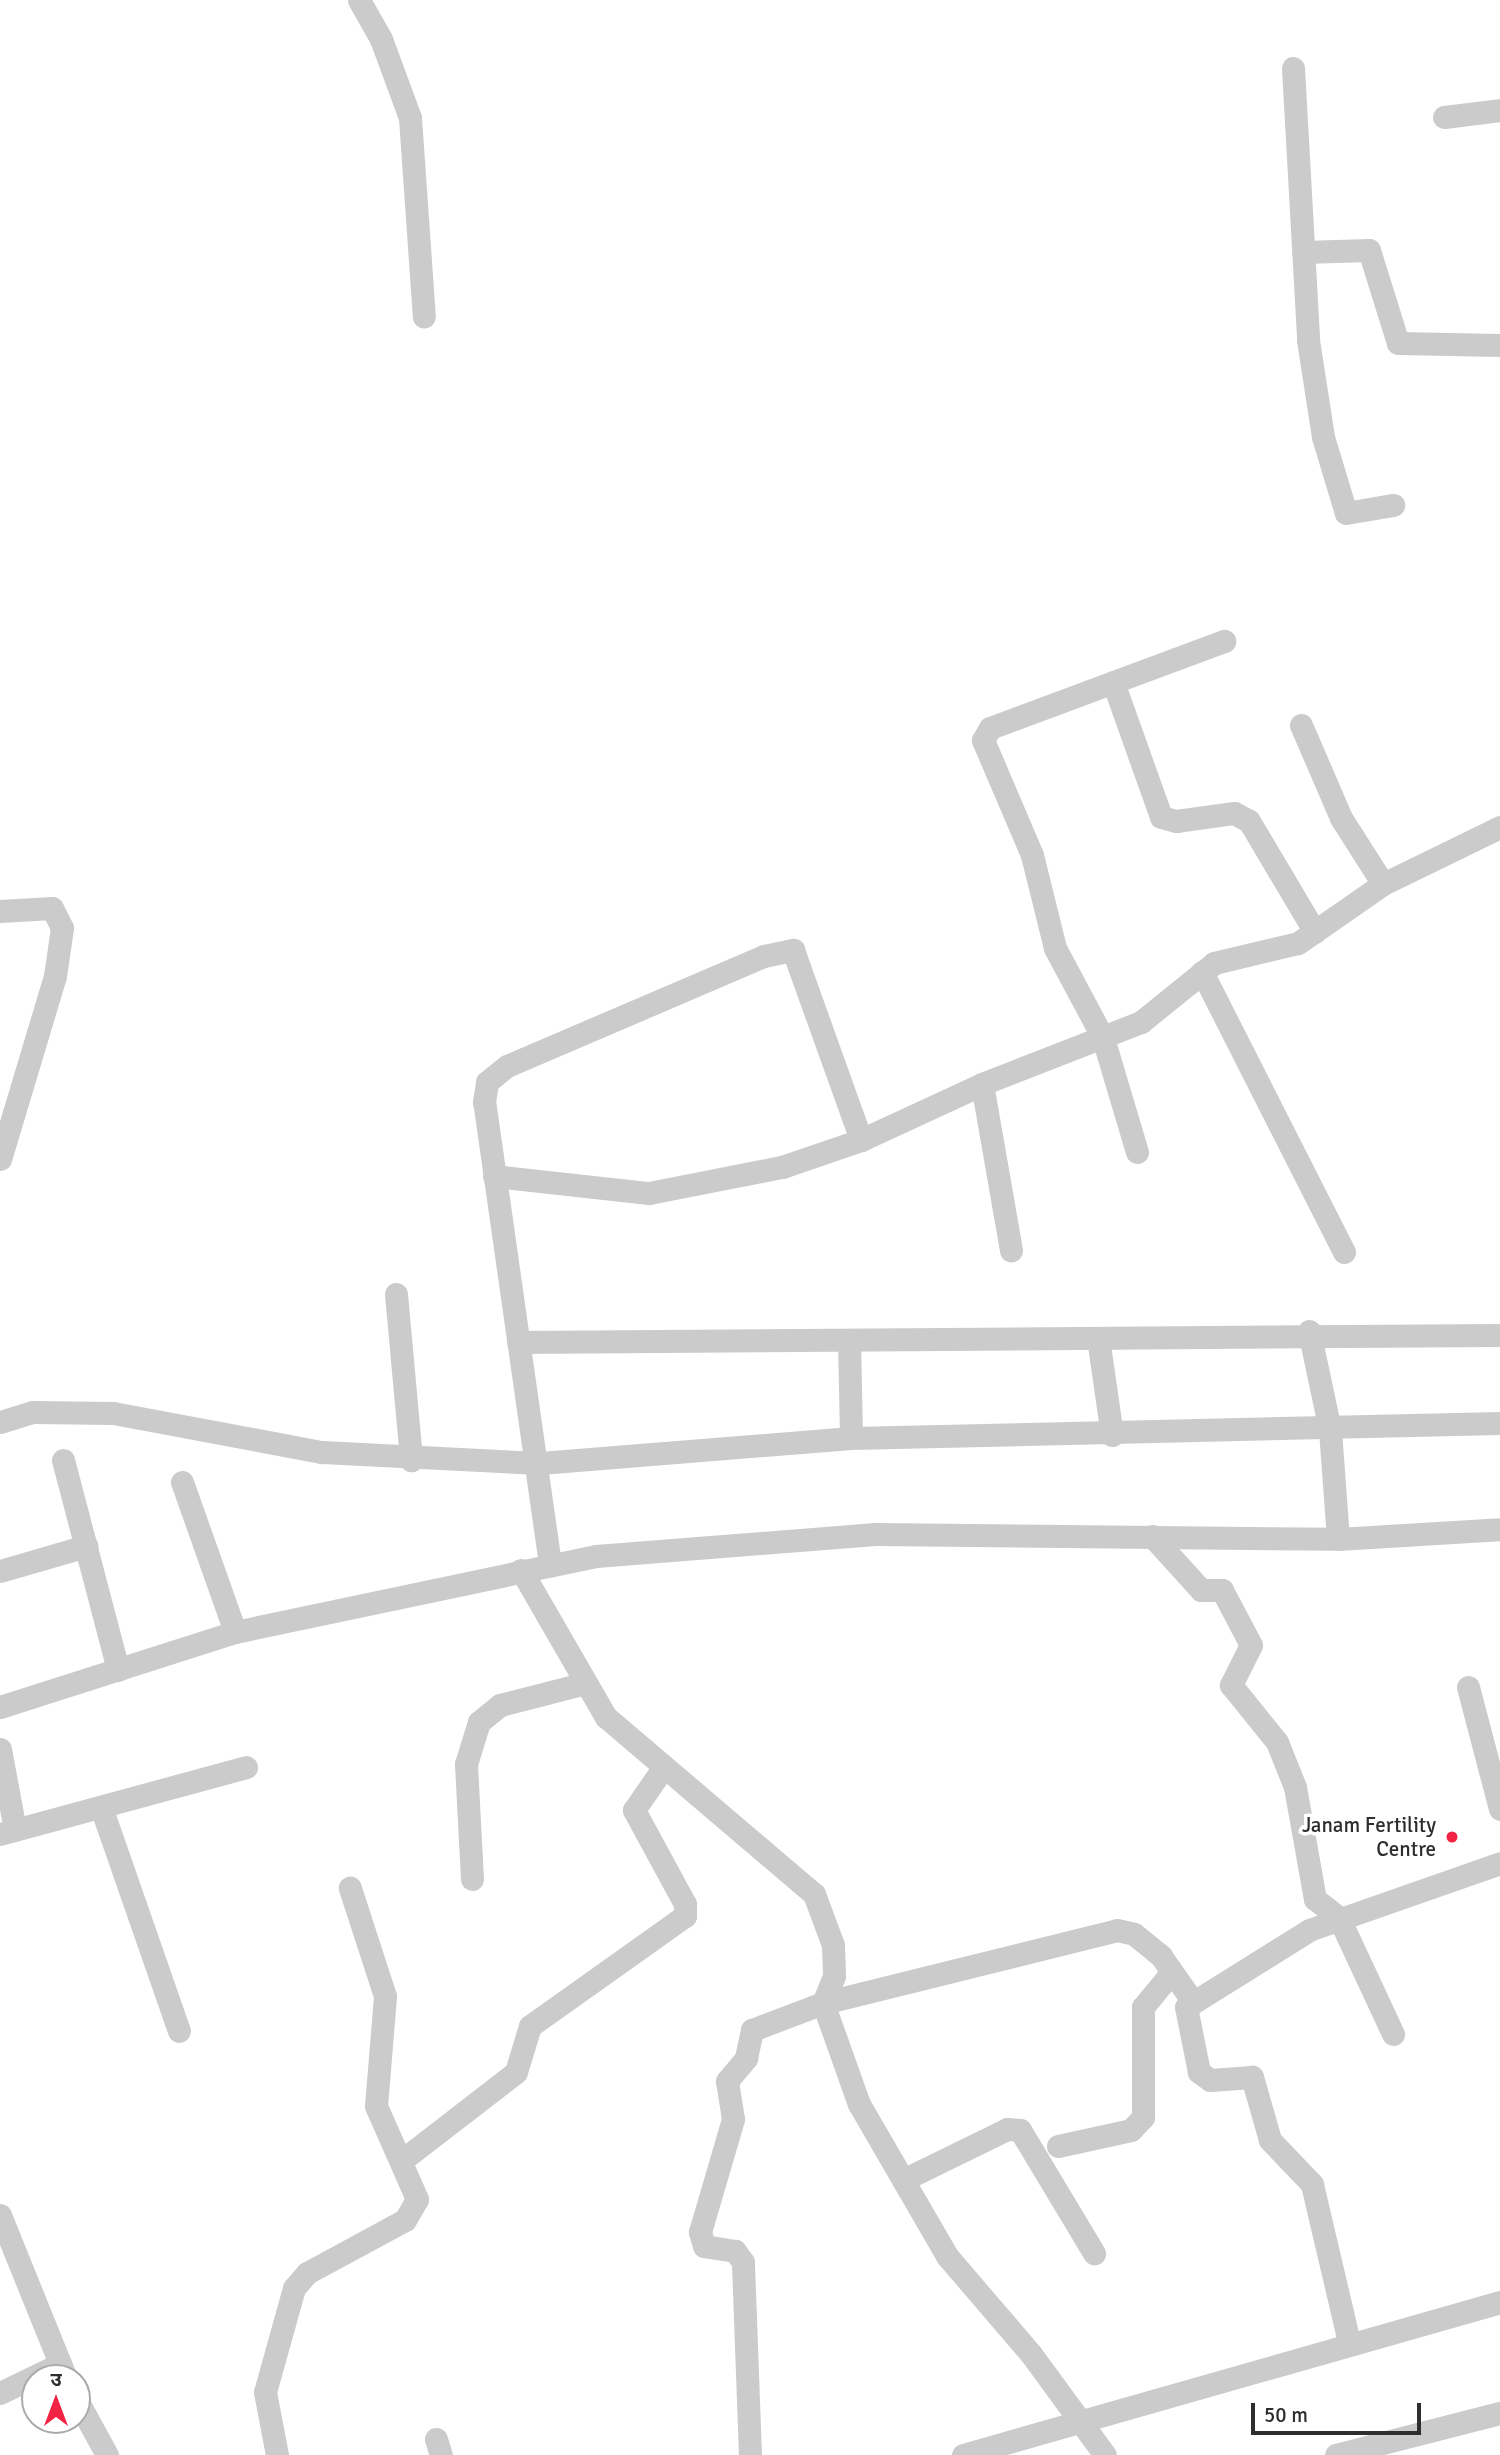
<!DOCTYPE html>
<meta charset="utf-8">
<style>
body{margin:0}
#map{position:relative;width:1500px;height:2455px;overflow:hidden;background:#fff;font-family:Signika,"Noto Sans Devanagari",sans-serif}
div>[style]{position:absolute}
.minor>*{height:23px;margin:-11.5px;padding:0 11.5px;transform-origin:11.5px;border-radius:11.5px;background:#cbcbcb}
.dots>*{width:19px;height:19px;translate:-50% -50%;box-sizing:border-box;border:4px solid #fff;border-radius:50%}
span{translate:-50% -50%;white-space:nowrap;text-align:center;line-height:1.15;-webkit-text-stroke:7px #fff;paint-order:stroke}
.poi-label{font-size:21px;color:#2e2e2e}
.right{translate:-100% -50%;text-align:right}
.north{position:absolute;left:21px;top:2364px;width:70px;height:70px;box-sizing:border-box;background:#fff;border:2px solid #ababab;border-radius:50%;rotate:0deg;font-size:19px;font-weight:700;line-height:28px;text-align:center;color:#2e2e2e}
.north::after{content:'';display:block;margin:auto;width:24px;height:32px;background:#f32344;clip-path:polygon(50% 0,100% 100%,50% 72%,0 100%)}
.scale{position:absolute;left:1251px;top:2403px;width:170px;height:32px;box-sizing:border-box;border:4px solid #2e2e2e;border-top:0;padding-left:9px;font-size:21px;line-height:24px;white-space:nowrap;color:#2e2e2e;-webkit-text-stroke:5px #fff;paint-order:stroke}
</style>
<div id="map">
<div class="minor">
<i style="left:359px;top:0;width:45px;rotate:60.6deg"></i>
<i style="left:381px;top:39px;width:84px;rotate:69.8deg"></i>
<i style="left:410px;top:118px;width:199px;rotate:86deg"></i>
<i style="left:1293px;top:68px;width:272px;rotate:86.8deg"></i>
<i style="left:1308px;top:340px;width:98px;rotate:81.2deg"></i>
<i style="left:1323px;top:437px;width:79px;rotate:73.2deg"></i>
<i style="left:1346px;top:513px;width:48px;rotate:-9.7deg"></i>
<i style="left:1444px;top:117px;width:56px;rotate:-7.1deg"></i>
<i style="left:1303px;top:252px;width:66px;rotate:-1.7deg"></i>
<i style="left:1369px;top:250px;width:97px;rotate:72.7deg"></i>
<i style="left:1398px;top:343px;width:102px;rotate:1.1deg"></i>
<i style="left:1113px;top:682px;width:143px;rotate:70.4deg"></i>
<i style="left:1161px;top:817px;width:16px;rotate:15deg"></i>
<i style="left:1176px;top:821px;width:59px;rotate:-7.9deg"></i>
<i style="left:1234px;top:813px;width:17px;rotate:28deg"></i>
<i style="left:1249px;top:821px;width:129px;rotate:59.3deg"></i>
<i style="left:1301px;top:725px;width:101px;rotate:66.7deg"></i>
<i style="left:1341px;top:818px;width:78px;rotate:57.5deg"></i>
<i style="left:0;top:911px;width:52px;rotate:-3.3deg"></i>
<i style="left:52px;top:908px;width:22px;rotate:63deg"></i>
<i style="left:62px;top:928px;width:49px;rotate:98.3deg"></i>
<i style="left:55px;top:976px;width:191px;rotate:106.7deg"></i>
<i style="left:1202px;top:972px;width:314px;rotate:63.1deg"></i>
<i style="left:982px;top:1084px;width:169px;rotate:80.1deg"></i>
<i style="left:1137px;top:1152px;width:119px;rotate:-106.6deg"></i>
<i style="left:1103px;top:1038px;width:102px;rotate:-118.1deg"></i>
<i style="left:1055px;top:948px;width:96px;rotate:-103.9deg"></i>
<i style="left:1032px;top:855px;width:125px;rotate:-113.1deg"></i>
<i style="left:983px;top:740px;width:14px;rotate:-60deg"></i>
<i style="left:990px;top:728px;width:250px;rotate:-20.4deg"></i>
<i style="left:494px;top:1176px;width:156px;rotate:6.3deg"></i>
<i style="left:649px;top:1193px;width:136px;rotate:-11.1deg"></i>
<i style="left:782px;top:1167px;width:83px;rotate:-18.9deg"></i>
<i style="left:861px;top:1140px;width:133px;rotate:-24.8deg"></i>
<i style="left:982px;top:1084px;width:171px;rotate:-21.3deg"></i>
<i style="left:1141px;top:1022px;width:94px;rotate:-38.9deg"></i>
<i style="left:1214px;top:963px;width:86px;rotate:-13.4deg"></i>
<i style="left:1298px;top:943px;width:103px;rotate:-34.8deg"></i>
<i style="left:1383px;top:884px;width:130px;rotate:-26deg"></i>
<i style="left:396px;top:1294px;width:167px;rotate:84.8deg"></i>
<i style="left:1309px;top:1331px;width:101px;rotate:78deg"></i>
<i style="left:1330px;top:1430px;width:109px;rotate:85.8deg"></i>
<i style="left:1098px;top:1338px;width:98px;rotate:81.8deg"></i>
<i style="left:849px;top:1340px;width:98px;rotate:88.8deg"></i>
<i style="left:518px;top:1342px;width:982px;rotate:-0.41deg"></i>
<i style="left:0;top:1422px;width:34px;rotate:-17deg"></i>
<i style="left:33px;top:1412px;width:80px;rotate:0.7deg"></i>
<i style="left:113px;top:1413px;width:213px;rotate:10.6deg"></i>
<i style="left:322px;top:1452px;width:218px;rotate:2.9deg"></i>
<i style="left:540px;top:1463px;width:312px;rotate:-4.6deg"></i>
<i style="left:851px;top:1438px;width:649px;rotate:-1.32deg"></i>
<i style="left:63px;top:1460px;width:217px;rotate:75.3deg"></i>
<i style="left:182px;top:1482px;width:159px;rotate:70.5deg"></i>
<i style="left:1152px;top:1536px;width:73px;rotate:47.8deg"></i>
<i style="left:1201px;top:1590px;width:21px"></i>
<i style="left:1222px;top:1590px;width:62px;rotate:62.2deg"></i>
<i style="left:1251px;top:1645px;width:45px;rotate:116.6deg"></i>
<i style="left:1231px;top:1685px;width:73px;rotate:51.1deg"></i>
<i style="left:1277px;top:1742px;width:48px;rotate:68.2deg"></i>
<i style="left:1295px;top:1787px;width:114px;rotate:79.9deg"></i>
<i style="left:1315px;top:1899px;width:31px;rotate:38deg"></i>
<i style="left:1339px;top:1918px;width:128px;rotate:65deg"></i>
<i style="left:550px;top:1564px;width:467px;rotate:-98.1deg"></i>
<i style="left:484px;top:1102px;width:20px;rotate:-81deg"></i>
<i style="left:487px;top:1082px;width:26px;rotate:-39deg"></i>
<i style="left:507px;top:1066px;width:280px;rotate:-23.2deg"></i>
<i style="left:764px;top:956px;width:30px;rotate:-12deg"></i>
<i style="left:793px;top:950px;width:202px;rotate:70.3deg"></i>
<i style="left:521px;top:1570px;width:170px;rotate:60deg"></i>
<i style="left:606px;top:1717px;width:273px;rotate:40.4deg"></i>
<i style="left:814px;top:1894px;width:54px;rotate:69.6deg"></i>
<i style="left:833px;top:1945px;width:31px;rotate:88deg"></i>
<i style="left:834px;top:1976px;width:29px;rotate:112deg"></i>
<i style="left:0;top:1571px;width:90px;rotate:-16.2deg"></i>
<i style="left:1468px;top:1687px;width:126px;rotate:75.3deg"></i>
<i style="left:0;top:1707px;width:247px;rotate:-17.7deg"></i>
<i style="left:235px;top:1632px;width:369px;rotate:-11.9deg"></i>
<i style="left:596px;top:1556px;width:280px;rotate:-4.5deg"></i>
<i style="left:875px;top:1534px;width:463px;rotate:0.6deg"></i>
<i style="left:1338px;top:1539px;width:162px;rotate:-3.5deg"></i>
<i style="left:0;top:1749px;width:82px;rotate:79.5deg"></i>
<i style="left:101px;top:1807px;width:237px;rotate:70.8deg"></i>
<i style="left:0;top:1834px;width:255px;rotate:-15.2deg"></i>
<i style="left:472px;top:1879px;width:115px;rotate:-93deg"></i>
<i style="left:466px;top:1764px;width:44px;rotate:-72.8deg"></i>
<i style="left:479px;top:1722px;width:27px;rotate:-39deg"></i>
<i style="left:500px;top:1705px;width:85px;rotate:-14.4deg"></i>
<i style="left:823px;top:2003px;width:303px;rotate:-13.9deg"></i>
<i style="left:1117px;top:1930px;width:17px;rotate:13deg"></i>
<i style="left:1134px;top:1934px;width:35px;rotate:39deg"></i>
<i style="left:1161px;top:1956px;width:52px;rotate:55.1deg"></i>
<i style="left:1058px;top:2146px;width:75px;rotate:-12.4deg"></i>
<i style="left:1131px;top:2130px;width:18px;rotate:-47deg"></i>
<i style="left:1143px;top:2117px;width:110px;rotate:-90deg"></i>
<i style="left:1143px;top:2007px;width:44px;rotate:-50.5deg"></i>
<i style="left:401px;top:2161px;width:145px;rotate:-37.7deg"></i>
<i style="left:516px;top:2072px;width:48px;rotate:-73.1deg"></i>
<i style="left:530px;top:2026px;width:190px;rotate:-35.4deg"></i>
<i style="left:685px;top:1916px;width:12px;rotate:-90deg"></i>
<i style="left:685px;top:1904px;width:107px;rotate:-118.5deg"></i>
<i style="left:634px;top:1810px;width:51px;rotate:-55.4deg"></i>
<i style="left:903px;top:2180px;width:116px;rotate:-26.1deg"></i>
<i style="left:1007px;top:2129px;width:13px;rotate:4deg"></i>
<i style="left:1020px;top:2130px;width:144px;rotate:59deg"></i>
<i style="left:0;top:2215px;width:176px;rotate:68deg"></i>
<i style="left:1349px;top:2342px;width:162px;rotate:-103.2deg"></i>
<i style="left:1312px;top:2184px;width:61px;rotate:-133.7deg"></i>
<i style="left:1270px;top:2140px;width:66px;rotate:-105.9deg"></i>
<i style="left:1252px;top:2077px;width:42px;rotate:175.9deg"></i>
<i style="left:1210px;top:2080px;width:14px;rotate:-144deg"></i>
<i style="left:1199px;top:2072px;width:66px;rotate:-101.3deg"></i>
<i style="left:1186px;top:2007px;width:145px;rotate:-32deg"></i>
<i style="left:1309px;top:1930px;width:202px;rotate:-19.3deg"></i>
<i style="left:0;top:2393px;width:67px;rotate:-25.8deg"></i>
<i style="left:77px;top:2400px;width:63px;rotate:61.4deg"></i>
<i style="left:436px;top:2439px;width:17px;rotate:73deg"></i>
<i style="left:277px;top:2455px;width:64px;rotate:-100.8deg"></i>
<i style="left:265px;top:2392px;width:108px;rotate:-74.4deg"></i>
<i style="left:294px;top:2288px;width:20px;rotate:-49deg"></i>
<i style="left:307px;top:2273px;width:111px;rotate:-28.4deg"></i>
<i style="left:405px;top:2220px;width:24px;rotate:-60deg"></i>
<i style="left:417px;top:2199px;width:102px;rotate:-113.8deg"></i>
<i style="left:376px;top:2106px;width:110px;rotate:-85.3deg"></i>
<i style="left:385px;top:1996px;width:114px;rotate:-108deg"></i>
<i style="left:750px;top:2455px;width:193px;rotate:-92.1deg"></i>
<i style="left:743px;top:2262px;width:14px;rotate:-126deg"></i>
<i style="left:735px;top:2251px;width:31px;rotate:-171deg"></i>
<i style="left:704px;top:2246px;width:15px;rotate:-106deg"></i>
<i style="left:700px;top:2232px;width:118px;rotate:-73.7deg"></i>
<i style="left:733px;top:2119px;width:38px;rotate:-99deg"></i>
<i style="left:727px;top:2081px;width:30px;rotate:-50deg"></i>
<i style="left:746px;top:2058px;width:29px;rotate:-78deg"></i>
<i style="left:752px;top:2030px;width:76px;rotate:-20.8deg"></i>
<i style="left:823px;top:2003px;width:107px;rotate:70.4deg"></i>
<i style="left:859px;top:2104px;width:176px;rotate:59.9deg"></i>
<i style="left:947px;top:2256px;width:129px;rotate:49.4deg"></i>
<i style="left:1031px;top:2354px;width:125px;rotate:53.8deg"></i>
<i style="left:963px;top:2455px;width:558px;rotate:-15.9deg"></i>
<i style="left:1336px;top:2455px;width:169px;rotate:-14.4deg"></i>
</div>
<div class="dots">
<i style="left:1452px;top:1837px;background:#f32344"></i>
</div>
<div class="poi-label">
<span class="right" style="left:1436px;top:1837px">Janam Fertility<br>Centre</span>
</div>
<div class="north">उ</div>
<div class="scale">50 m</div>
</div>
